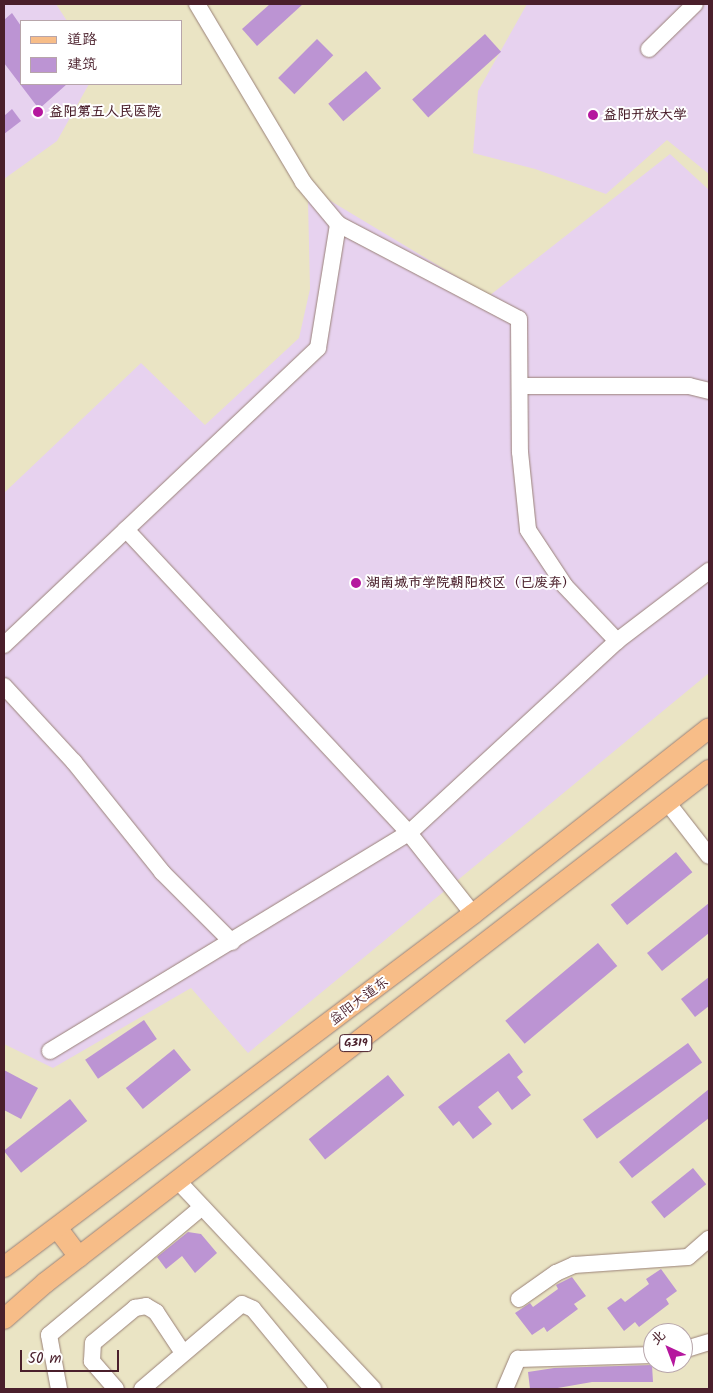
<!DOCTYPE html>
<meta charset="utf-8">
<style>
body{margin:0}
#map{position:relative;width:713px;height:1393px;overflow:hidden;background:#eae4c4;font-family:Kalam,"LXGW WenKai TC",sans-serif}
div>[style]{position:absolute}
.built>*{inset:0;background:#e7d2ef}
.building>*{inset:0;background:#bc94d3;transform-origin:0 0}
.roads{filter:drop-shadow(0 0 1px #9a8278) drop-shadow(0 0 1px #9a8278)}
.minor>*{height:16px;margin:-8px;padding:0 8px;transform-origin:8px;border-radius:8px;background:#fff}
.major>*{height:20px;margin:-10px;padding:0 10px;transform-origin:10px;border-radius:10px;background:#f7bd88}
.dots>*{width:14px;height:14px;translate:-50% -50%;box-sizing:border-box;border:2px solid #fff;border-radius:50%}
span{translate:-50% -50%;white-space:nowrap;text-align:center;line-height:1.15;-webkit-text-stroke:4px #fff;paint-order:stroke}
.shield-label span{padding:1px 4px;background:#fff;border:1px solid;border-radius:4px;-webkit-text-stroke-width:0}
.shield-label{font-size:12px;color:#4a1f2b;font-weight:700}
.poi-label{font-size:14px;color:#4a1f2b;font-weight:700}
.left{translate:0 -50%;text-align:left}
.street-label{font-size:14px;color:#4a1f2b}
.frame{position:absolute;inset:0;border:5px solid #4a1f2b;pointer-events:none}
.legend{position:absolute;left:20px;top:20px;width:162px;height:65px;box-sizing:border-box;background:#fff;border:1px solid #b7a5aa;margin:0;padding:6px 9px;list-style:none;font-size:15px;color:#4a1f2b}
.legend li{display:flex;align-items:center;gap:10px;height:25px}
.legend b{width:25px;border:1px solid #b7a5aa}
.north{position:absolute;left:643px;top:1323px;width:50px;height:50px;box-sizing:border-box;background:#fff;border:1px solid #b7a5aa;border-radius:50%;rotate:317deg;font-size:14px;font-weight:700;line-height:20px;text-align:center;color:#4a1f2b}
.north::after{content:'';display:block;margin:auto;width:18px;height:22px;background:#b5179e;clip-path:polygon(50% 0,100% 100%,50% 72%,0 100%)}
.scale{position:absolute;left:20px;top:1350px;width:99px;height:22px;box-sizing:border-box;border:2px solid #4a1f2b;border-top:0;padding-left:6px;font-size:15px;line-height:18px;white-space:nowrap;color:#4a1f2b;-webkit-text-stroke:4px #fff;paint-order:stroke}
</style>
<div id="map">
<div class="built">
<i style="clip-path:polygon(4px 4px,56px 4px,67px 21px,21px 21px,21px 84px,89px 84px,57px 141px,4px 179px)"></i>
<i style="clip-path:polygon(527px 4px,709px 4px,709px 174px,667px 140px,606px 194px,535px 169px,473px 153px,478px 91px)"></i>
<i style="clip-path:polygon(670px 154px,709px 190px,709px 673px,248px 1053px,191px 988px,53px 1068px,4px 1044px,4px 493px,141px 363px,205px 425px,299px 338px,310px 289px,308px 201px,324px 197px,489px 296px)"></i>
</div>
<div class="building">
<i style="clip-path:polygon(270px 4px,303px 4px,257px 46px,242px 29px)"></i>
<i style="clip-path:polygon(12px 13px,21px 26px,21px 84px,67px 84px,39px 109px,4px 63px,4px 20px)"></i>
<i style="left:485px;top:34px;width:24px;height:98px;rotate:48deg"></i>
<i style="left:317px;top:39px;width:23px;height:55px;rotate:45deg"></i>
<i style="left:366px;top:71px;width:23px;height:50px;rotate:49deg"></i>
<i style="clip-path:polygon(12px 109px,21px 121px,4px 134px,4px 116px)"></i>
<i style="left:676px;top:852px;width:26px;height:84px;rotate:51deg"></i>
<i style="clip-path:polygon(709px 903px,709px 933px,662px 971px,647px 953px)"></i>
<i style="left:598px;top:943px;width:30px;height:121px;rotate:50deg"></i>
<i style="clip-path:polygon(709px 977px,709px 1006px,695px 1017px,681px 999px)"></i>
<i style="left:144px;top:1020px;width:23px;height:71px;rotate:56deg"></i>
<i style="left:688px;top:1043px;width:24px;height:130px;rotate:54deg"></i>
<i style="left:174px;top:1049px;width:27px;height:62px;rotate:51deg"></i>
<i style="clip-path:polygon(509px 1053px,523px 1072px,517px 1077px,531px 1095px,512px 1110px,498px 1091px,478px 1107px,492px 1124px,473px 1139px,459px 1121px,453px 1126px,438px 1107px)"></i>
<i style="clip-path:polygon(4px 1070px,38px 1088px,21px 1119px,4px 1110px)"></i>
<i style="left:388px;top:1075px;width:26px;height:102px;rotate:51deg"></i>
<i style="clip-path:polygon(709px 1089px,709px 1118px,632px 1178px,619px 1162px)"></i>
<i style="left:70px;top:1099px;width:28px;height:84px;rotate:52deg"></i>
<i style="left:693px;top:1168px;width:21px;height:54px;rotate:51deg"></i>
<i style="clip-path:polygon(188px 1232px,201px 1234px,217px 1253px,195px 1273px,182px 1256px,166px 1269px,157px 1257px)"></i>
<i style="clip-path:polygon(661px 1269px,677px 1291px,666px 1299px,669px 1304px,639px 1327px,635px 1322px,624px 1331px,607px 1308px,621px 1298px,625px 1302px,649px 1284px,646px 1279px)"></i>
<i style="clip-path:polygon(572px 1277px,586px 1296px,574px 1304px,578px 1309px,547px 1332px,544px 1327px,532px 1335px,515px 1313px,530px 1303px,533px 1307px,558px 1289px,556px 1285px)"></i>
<i style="clip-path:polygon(652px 1365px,653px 1382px,592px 1382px,552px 1389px,530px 1389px,528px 1372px,554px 1368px)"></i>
</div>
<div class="roads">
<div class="minor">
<i style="left:197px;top:4px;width:207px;rotate:59.2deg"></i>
<i style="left:303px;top:182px;width:55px;rotate:50.2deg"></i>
<i style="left:649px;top:49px;width:64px;rotate:-44.4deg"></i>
<i style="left:520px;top:386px;width:169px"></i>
<i style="left:689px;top:386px;width:21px;rotate:14deg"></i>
<i style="left:4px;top:645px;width:432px;rotate:-43.4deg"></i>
<i style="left:318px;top:348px;width:126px;rotate:-80.8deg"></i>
<i style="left:338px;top:224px;width:204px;rotate:27.7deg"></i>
<i style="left:519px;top:319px;width:133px;rotate:89.6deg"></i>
<i style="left:520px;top:452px;width:78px;rotate:84.1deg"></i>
<i style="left:528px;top:530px;width:67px;rotate:56.5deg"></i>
<i style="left:565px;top:586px;width:76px;rotate:46.6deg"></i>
<i style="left:4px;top:686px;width:103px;rotate:47.4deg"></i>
<i style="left:74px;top:762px;width:141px;rotate:51.3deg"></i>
<i style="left:162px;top:872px;width:99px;rotate:45deg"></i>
<i style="left:667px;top:802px;width:68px;rotate:52.1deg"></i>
<i style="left:473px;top:914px;width:103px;rotate:-128.3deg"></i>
<i style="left:409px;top:833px;width:283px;rotate:-42.7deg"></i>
<i style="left:617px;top:641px;width:116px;rotate:-37.3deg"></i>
<i style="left:50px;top:1051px;width:420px;rotate:-31.3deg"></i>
<i style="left:409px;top:833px;width:415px;rotate:-133deg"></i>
<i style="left:178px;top:1181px;width:285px;rotate:46.8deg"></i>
<i style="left:519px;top:1299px;width:45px;rotate:-35.1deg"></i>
<i style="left:556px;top:1273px;width:20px;rotate:-24deg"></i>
<i style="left:574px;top:1265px;width:114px;rotate:-4deg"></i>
<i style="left:688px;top:1257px;width:28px;rotate:-41deg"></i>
<i style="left:683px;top:1350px;width:27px;rotate:-17deg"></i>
<i style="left:59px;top:1389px;width:55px;rotate:-100.5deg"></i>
<i style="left:49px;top:1335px;width:199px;rotate:-39.9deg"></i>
<i style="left:116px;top:1389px;width:37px;rotate:-131deg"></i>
<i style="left:92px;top:1361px;width:18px;rotate:-87deg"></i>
<i style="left:93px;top:1343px;width:55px;rotate:-39.8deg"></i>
<i style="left:135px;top:1308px;width:11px;rotate:-10deg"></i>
<i style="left:146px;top:1306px;width:12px;rotate:31deg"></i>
<i style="left:156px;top:1312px;width:49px;rotate:56.6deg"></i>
<i style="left:142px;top:1389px;width:131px;rotate:-40.4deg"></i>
<i style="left:242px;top:1304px;width:12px;rotate:24deg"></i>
<i style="left:253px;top:1309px;width:104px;rotate:50.5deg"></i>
<i style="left:505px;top:1389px;width:33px;rotate:-67deg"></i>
<i style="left:518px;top:1359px;width:135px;rotate:-1.7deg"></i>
</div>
<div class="major">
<i style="left:58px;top:1229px;width:35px;rotate:53deg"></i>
<i style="left:4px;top:1267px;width:587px;rotate:-36.97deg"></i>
<i style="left:473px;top:914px;width:300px;rotate:-38.2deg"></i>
<i style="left:4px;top:1319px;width:55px;rotate:-41.3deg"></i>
<i style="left:45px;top:1283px;width:839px;rotate:-37.69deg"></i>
</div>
</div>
<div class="dots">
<i style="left:38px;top:112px;background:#b5179e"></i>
<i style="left:593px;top:115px;background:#b5179e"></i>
<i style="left:356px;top:583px;background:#b5179e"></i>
</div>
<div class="shield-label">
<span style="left:356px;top:1043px">G319</span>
</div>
<div class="poi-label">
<span class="left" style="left:49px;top:112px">益阳第五人民医院</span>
<span class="left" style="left:603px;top:115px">益阳开放大学</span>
<span class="left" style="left:366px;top:583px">湖南城市学院朝阳校区（已废弃）</span>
</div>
<div class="street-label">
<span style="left:359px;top:1001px;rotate:-37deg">益阳大道东</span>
</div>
<div class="frame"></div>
<ul class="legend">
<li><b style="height:6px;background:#f7bd88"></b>道路</li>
<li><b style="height:14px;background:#bc94d3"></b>建筑</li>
</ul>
<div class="north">北</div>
<div class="scale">50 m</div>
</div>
